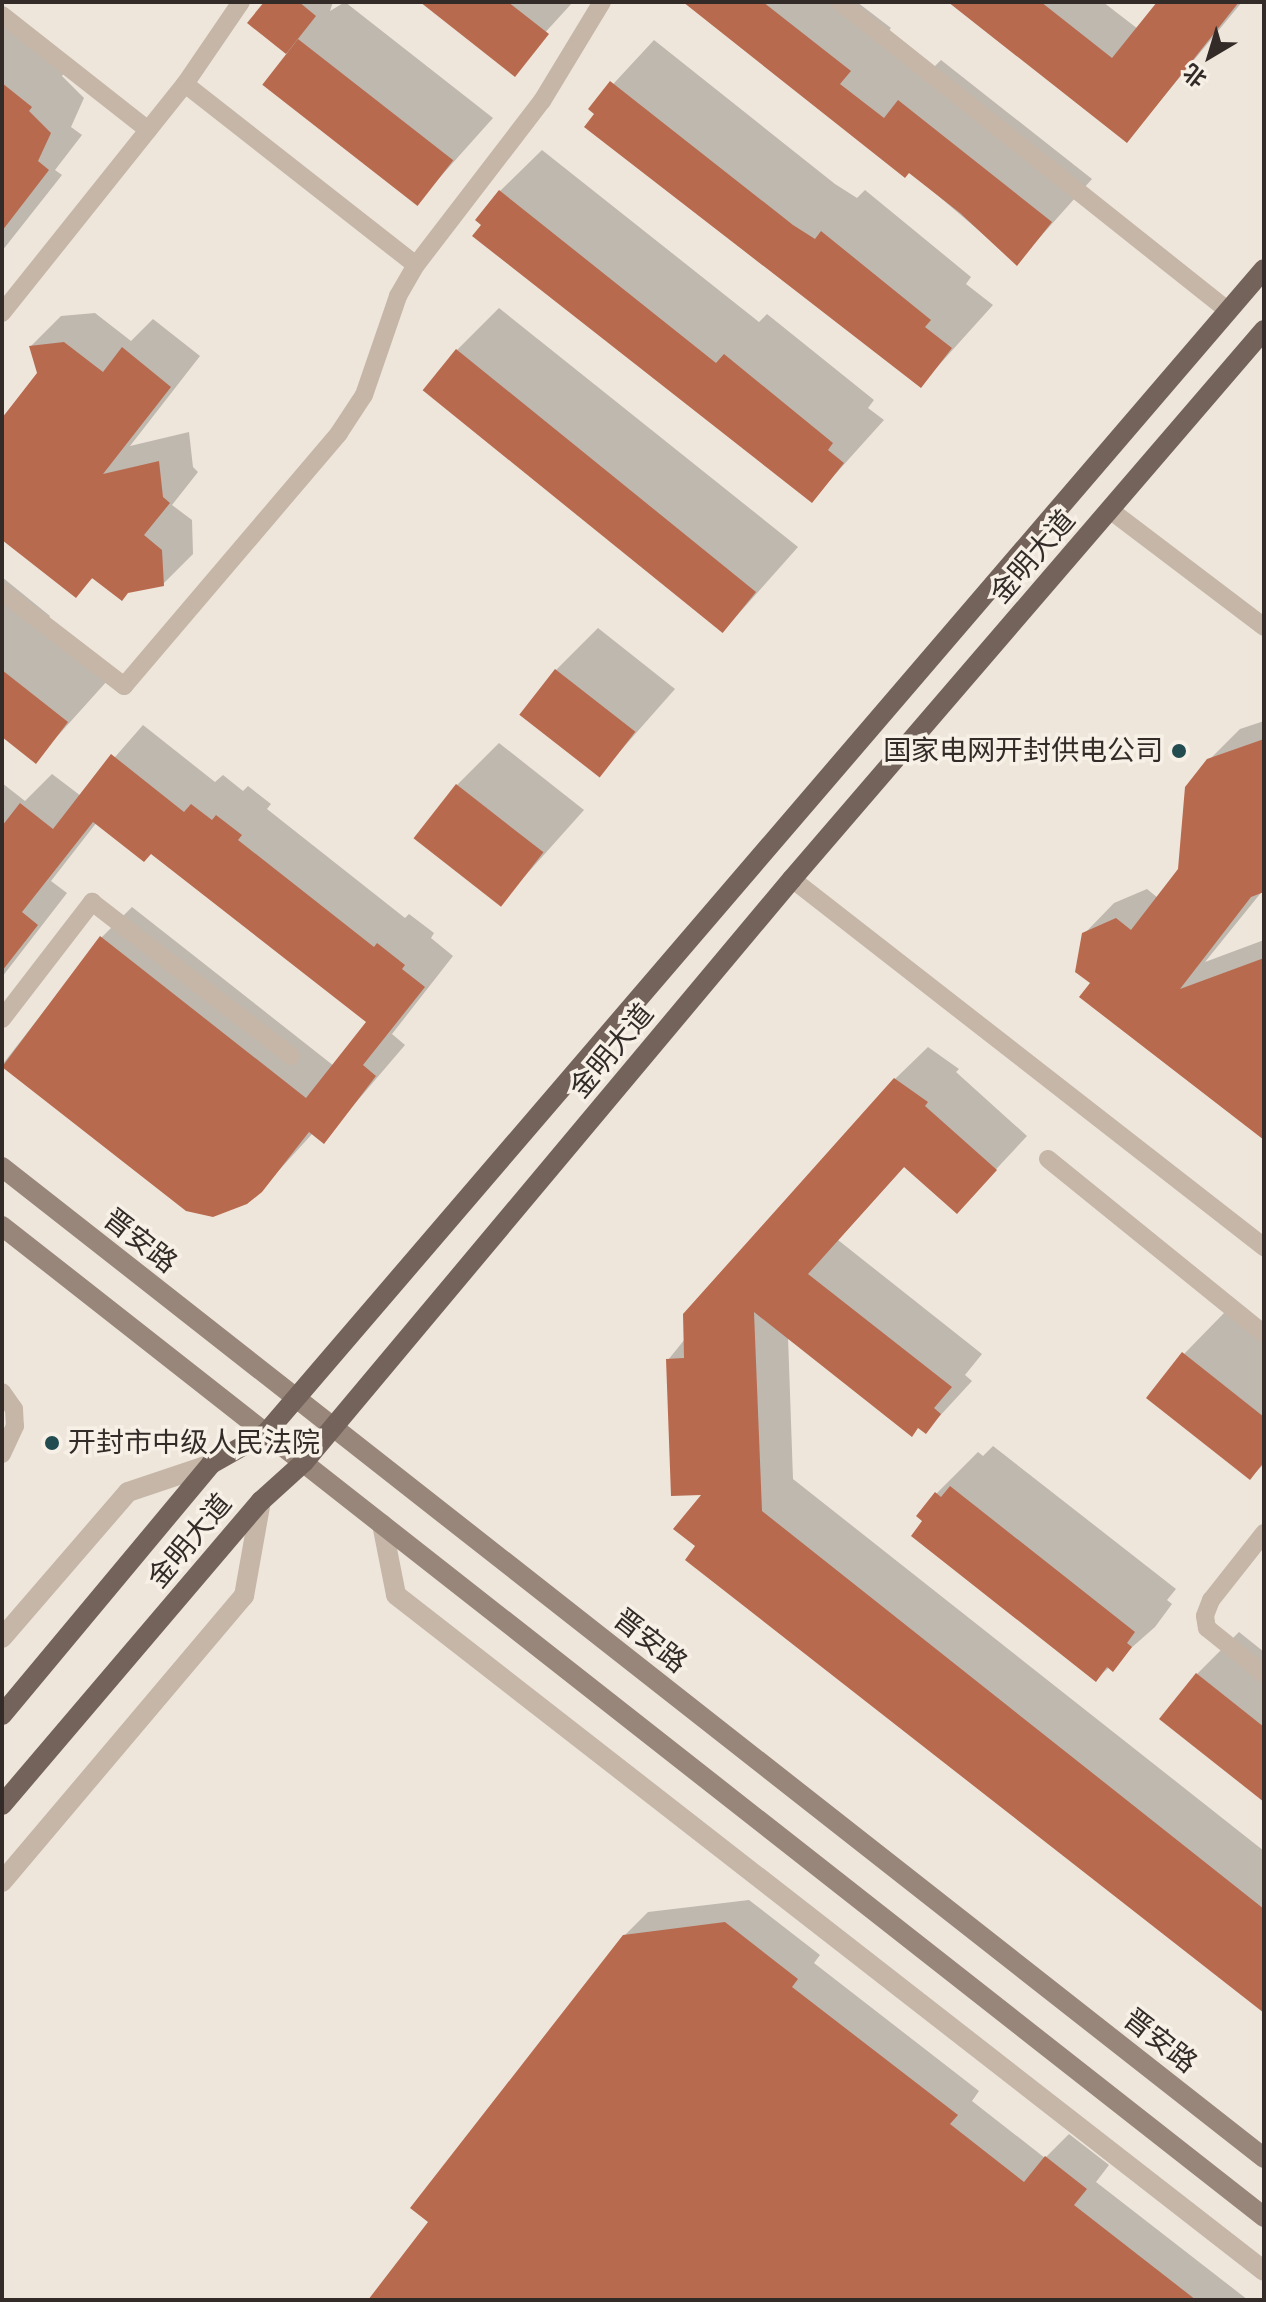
<!DOCTYPE html>
<meta charset="utf-8">
<style>
body{margin:0}
#map{position:relative;width:1266px;height:2302px;overflow:hidden;background:#efe6db;font-family:Arial,"Noto Sans SC",sans-serif}
div>[style]{position:absolute}
.shadow>*{inset:0;background:#0003}
.building>*{inset:0;background:#b86a4f;transform-origin:0 0}
.service>*{height:18px;margin:-9px;padding:0 9px;transform-origin:9px;border-radius:9px;background:#c5b6a8}
.minor>*{height:20px;margin:-10px;padding:0 10px;transform-origin:10px;border-radius:10px;background:#c5b6a8}
.secondary>*{height:20px;margin:-10px;padding:0 10px;transform-origin:10px;border-radius:10px;background:#98867a}
.primary>*{height:20px;margin:-10px;padding:0 10px;transform-origin:10px;border-radius:10px;background:#73635a}
.dots>*{width:22px;height:22px;translate:-50% -50%;box-sizing:border-box;border:4px solid #f7f0e7;border-radius:50%}
span{translate:-50% -50%;white-space:nowrap;text-align:center;line-height:1.15;-webkit-text-stroke:7px #f7f0e7;paint-order:stroke}
.street-label{font-size:28px;color:#332b28}
.poi-label{font-size:28px;color:#332b28}
.right{translate:-100% -50%;text-align:right}
.left{translate:0 -50%;text-align:left}
.frame{position:absolute;inset:0;border:4px solid #332b28;pointer-events:none}
.north{position:absolute;left:1170px;top:16px;width:80px;height:80px;-webkit-text-stroke:6px #f7f0e7;paint-order:stroke;rotate:218deg;font-size:22px;font-weight:700;line-height:32px;text-align:center;color:#332b28}
.north::after{content:'';display:block;margin:auto;width:28px;height:36px;background:#332b28;clip-path:polygon(50% 0,100% 100%,50% 72%,0 100%)}
</style>
<div id="map">
<div class="shadow">
<i style="clip-path:polygon(266px 2px,333px 2px,330px 11px,345px 2px,493px 118px,416px 204px,289px 54px,250px 23px)"></i>
<i style="clip-path:polygon(423px 2px,573px 2px,510px 71px)"></i>
<i style="clip-path:polygon(686px 2px,857px 2px,891px 28px,881px 41px,925px 76px,941px 60px,1092px 179px,1017px 263px,909px 171px)"></i>
<i style="clip-path:polygon(951px 2px,1103px 2px,1138px 29px,1159px 2px,1242px 2px,1127px 141px)"></i>
<i style="clip-path:polygon(2px 22px,65px 72px,62px 76px,84px 98px,71px 127px,82px 135px,55px 170px,62px 175px,2px 251px)"></i>
<i style="clip-path:polygon(654px 40px,835px 184px,857px 198px,865px 190px,971px 277px,966px 284px,993px 305px,921px 385px,591px 108px)"></i>
<i style="clip-path:polygon(542px 150px,759px 322px,767px 314px,874px 400px,868px 408px,884px 420px,812px 500px,484px 224px,500px 191px)"></i>
<i style="clip-path:polygon(499px 308px,798px 547px,725px 629px,457px 350px)"></i>
<i style="clip-path:polygon(95px 313px,131px 341px,153px 319px,200px 356px,130px 446px,189px 432px,193px 467px,198px 472px,172px 505px,192px 520px,193px 554px,163px 584px,94px 577px,75px 595px,2px 538px,2px 418px,39px 374px,31px 346px,61px 316px)"></i>
<i style="clip-path:polygon(2px 577px,50px 616px,42px 627px,108px 680px,35px 761px,2px 735px)"></i>
<i style="clip-path:polygon(598px 628px,675px 689px,599px 775px,556px 670px)"></i>
<i style="clip-path:polygon(1264px 721px,1264px 889px,1205px 962px,1264px 940px,1264px 1137px,1093px 983px,1084px 934px,1114px 903px,1147px 889px,1158px 898px,1180px 870px,1209px 760px,1240px 729px)"></i>
<i style="clip-path:polygon(143px 725px,215px 782px,223px 775px,243px 791px,248px 786px,271px 804px,267px 809px,405px 918px,409px 914px,434px 933px,431px 938px,453px 956px,392px 1034px,405px 1045px,323px 1141px,313px 1133px,261px 1190px,187px 1209px,2px 1065px,101px 938px,132px 907px,334px 1066px,369px 1022px,152px 852px,97px 822px,51px 881px,67px 893px,2px 977px,2px 783px,25px 801px,52px 774px,81px 796px)"></i>
<i style="clip-path:polygon(499px 743px,584px 810px,500px 904px,457px 785px)"></i>
<i style="clip-path:polygon(928px 1047px,959px 1069px,956px 1072px,1027px 1136px,957px 1211px,905px 1166px,838px 1240px,982px 1354px,965px 1375px,972px 1381px,926px 1431px,788px 1336px,793px 1479px,1264px 1851px,1264px 2011px,698px 1546px,705px 1493px,668px 1360px,895px 1079px)"></i>
<i style="clip-path:polygon(1225px 1312px,1264px 1342px,1264px 1464px,1250px 1478px,1184px 1354px)"></i>
<i style="clip-path:polygon(993px 1446px,1176px 1589px,1167px 1600px,1172px 1604px,1155px 1627px,1096px 1679px,925px 1521px,936px 1494px,978px 1452px,983px 1456px)"></i>
<i style="clip-path:polygon(1239px 1632px,1264px 1652px,1264px 1800px,1197px 1674px)"></i>
<i style="clip-path:polygon(749px 1900px,820px 1955px,814px 1963px,979px 2091px,972px 2101px,1045px 2158px,1069px 2134px,1109px 2165px,1096px 2182px,1248px 2300px,370px 2300px,431px 2222px,624px 1936px,648px 1912px)"></i>
</div>
<div class="building">
<i style="clip-path:polygon(264px 2px,299px 2px,316px 16px,286px 54px,247px 23px)"></i>
<i style="clip-path:polygon(420px 2px,508px 2px,549px 34px,515px 77px)"></i>
<i style="clip-path:polygon(683px 2px,763px 2px,851px 71px,840px 84px,884px 118px,898px 100px,1052px 222px,1017px 266px,960px 213px,909px 173px,905px 178px)"></i>
<i style="clip-path:polygon(948px 2px,1041px 2px,1112px 58px,1157px 2px,1239px 2px,1127px 143px)"></i>
<i style="left:298px;top:39px;width:197px;height:58px;rotate:38deg"></i>
<i style="clip-path:polygon(610px 81px,793px 225px,815px 239px,821px 231px,931px 320px,925px 327px,952px 348px,921px 388px,584px 127px,594px 114px,588px 109px)"></i>
<i style="clip-path:polygon(2px 83px,32px 107px,29px 111px,51px 133px,38px 161px,49px 170px,2px 231px)"></i>
<i style="clip-path:polygon(499px 190px,716px 363px,724px 354px,833px 443px,828px 450px,844px 463px,812px 503px,472px 236px,481px 225px,475px 220px)"></i>
<i style="clip-path:polygon(64px 342px,103px 372px,122px 347px,171px 387px,103px 474px,159px 461px,163px 497px,170px 503px,144px 535px,162px 550px,164px 586px,128px 593px,122px 601px,92px 578px,76px 598px,2px 540px,2px 418px,37px 373px,29px 346px)"></i>
<i style="left:456px;top:349px;width:386px;height:53px;rotate:39deg"></i>
<i style="left:555px;top:669px;width:102px;height:58px;rotate:38deg"></i>
<i style="clip-path:polygon(2px 670px,68px 722px,36px 764px,2px 737px)"></i>
<i style="clip-path:polygon(1264px 739px,1264px 892px,1251px 897px,1180px 989px,1264px 958px,1264px 1140px,1079px 997px,1090px 983px,1075px 972px,1082px 933px,1116px 918px,1131px 930px,1178px 869px,1185px 787px,1207px 759px)"></i>
<i style="clip-path:polygon(111px 754px,184px 812px,191px 804px,212px 820px,216px 815px,242px 835px,238px 840px,374px 947px,377px 943px,405px 965px,402px 969px,425px 987px,363px 1065px,376px 1076px,324px 1144px,309px 1132px,262px 1192px,247px 1204px,213px 1217px,186px 1211px,2px 1067px,100px 936px,306px 1098px,366px 1022px,151px 854px,144px 862px,93px 822px,22px 912px,38px 925px,2px 971px,2px 826px,20px 803px,53px 829px)"></i>
<i style="left:456px;top:784px;width:111px;height:69px;rotate:38deg"></i>
<i style="clip-path:polygon(894px 1078px,928px 1102px,925px 1106px,997px 1170px,957px 1214px,904px 1167px,808px 1274px,952px 1387px,934px 1408px,941px 1414px,926px 1434px,918px 1428px,912px 1437px,754px 1312px,762px 1511px,1264px 1909px,1264px 2013px,685px 1560px,695px 1546px,673px 1529px,701px 1495px,671px 1496px,666px 1359px,684px 1358px,683px 1314px)"></i>
<i style="clip-path:polygon(1182px 1352px,1264px 1417px,1264px 1462px,1250px 1480px,1146px 1398px)"></i>
<i style="clip-path:polygon(950px 1486px,1135px 1632px,1127px 1643px,1132px 1647px,1113px 1672px,1107px 1667px,1096px 1682px,911px 1536px,922px 1521px,916px 1516px,935px 1492px,941px 1497px)"></i>
<i style="clip-path:polygon(1196px 1673px,1264px 1727px,1264px 1802px,1159px 1719px)"></i>
<i style="clip-path:polygon(725px 1922px,798px 1979px,792px 1987px,958px 2115px,950px 2124px,1024px 2182px,1045px 2156px,1087px 2189px,1074px 2205px,1196px 2300px,368px 2300px,428px 2222px,410px 2208px,623px 1935px)"></i>
</div>
<div class="service">
<i style="left:840px;top:2px;width:496px;rotate:38.5deg"></i>
<i style="left:2px;top:15px;width:186px;rotate:38.2deg"></i>
<i style="left:185px;top:84px;width:293px;rotate:38.1deg"></i>
<i style="left:2px;top:313px;width:293px;rotate:-51.4deg"></i>
<i style="left:185px;top:84px;width:99px;rotate:-55.7deg"></i>
<i style="left:1110px;top:510px;width:193px;rotate:37.2deg"></i>
<i style="left:2px;top:592px;width:154px;rotate:37.6deg"></i>
<i style="left:124px;top:686px;width:332px;rotate:-49.6deg"></i>
<i style="left:339px;top:433px;width:45px;rotate:-56.7deg"></i>
<i style="left:364px;top:395px;width:105px;rotate:-71deg"></i>
<i style="left:398px;top:296px;width:36px;rotate:-60deg"></i>
<i style="left:416px;top:265px;width:207px;rotate:-52.5deg"></i>
<i style="left:542px;top:101px;width:116px;rotate:-58.8deg"></i>
<i style="left:792px;top:879px;width:599px;rotate:37.94deg"></i>
<i style="left:2px;top:1019px;width:148px;rotate:-52.4deg"></i>
<i style="left:92px;top:902px;width:252px;rotate:37.7deg"></i>
<i style="left:1048px;top:1159px;width:278px;rotate:39deg"></i>
<i style="left:2px;top:1392px;width:21px;rotate:55deg"></i>
<i style="left:14px;top:1409px;width:17px;rotate:87deg"></i>
<i style="left:15px;top:1426px;width:31px;rotate:115deg"></i>
<i style="left:1264px;top:1533px;width:85px;rotate:128.3deg"></i>
<i style="left:1211px;top:1600px;width:17px;rotate:111deg"></i>
<i style="left:1205px;top:1616px;width:12px;rotate:81deg"></i>
<i style="left:1207px;top:1628px;width:73px;rotate:38.9deg"></i>
</div>
<div class="minor">
<i style="left:382px;top:1524px;width:72px;rotate:78.8deg"></i>
<i style="left:396px;top:1595px;width:1100px;rotate:37.91deg"></i>
<i style="left:2px;top:1638px;width:193px;rotate:-49.2deg"></i>
<i style="left:128px;top:1492px;width:88px;rotate:-18.6deg"></i>
<i style="left:2px;top:1882px;width:375px;rotate:-49.8deg"></i>
<i style="left:244px;top:1596px;width:97px;rotate:-79.9deg"></i>
</div>
<div class="secondary">
<i style="left:2px;top:1167px;width:1605px;rotate:38.14deg"></i>
<i style="left:2px;top:1226px;width:1605px;rotate:38.14deg"></i>
</div>
<div class="primary">
<i style="left:2px;top:1715px;width:327px;rotate:-50.2deg"></i>
<i style="left:211px;top:1464px;width:63px;rotate:-29.4deg"></i>
<i style="left:266px;top:1433px;width:1533px;rotate:-49.39deg"></i>
<i style="left:2px;top:1805px;width:399px;rotate:-49.6deg"></i>
<i style="left:261px;top:1501px;width:58px;rotate:-42.2deg"></i>
<i style="left:304px;top:1462px;width:760px;rotate:-50.07deg"></i>
<i style="left:792px;top:879px;width:724px;rotate:-49.31deg"></i>
</div>
<div class="dots">
<i style="left:1179px;top:751px;background:#224c50"></i>
<i style="left:52px;top:1443px;background:#224c50"></i>
</div>
<div class="street-label">
<span style="left:1033px;top:557px;rotate:-49deg">金明大道</span>
<span style="left:612px;top:1051px;rotate:-50deg">金明大道</span>
<span style="left:140px;top:1241px;rotate:38deg">晋安路</span>
<span style="left:190px;top:1541px;rotate:-50deg">金明大道</span>
<span style="left:650px;top:1641px;rotate:38deg">晋安路</span>
<span style="left:1160px;top:2041px;rotate:38deg">晋安路</span>
</div>
<div class="poi-label">
<span class="right" style="left:1163px;top:751px">国家电网开封供电公司</span>
<span class="left" style="left:68px;top:1443px">开封市中级人民法院</span>
</div>
<div class="frame"></div>
<div class="north">北</div>
</div>
